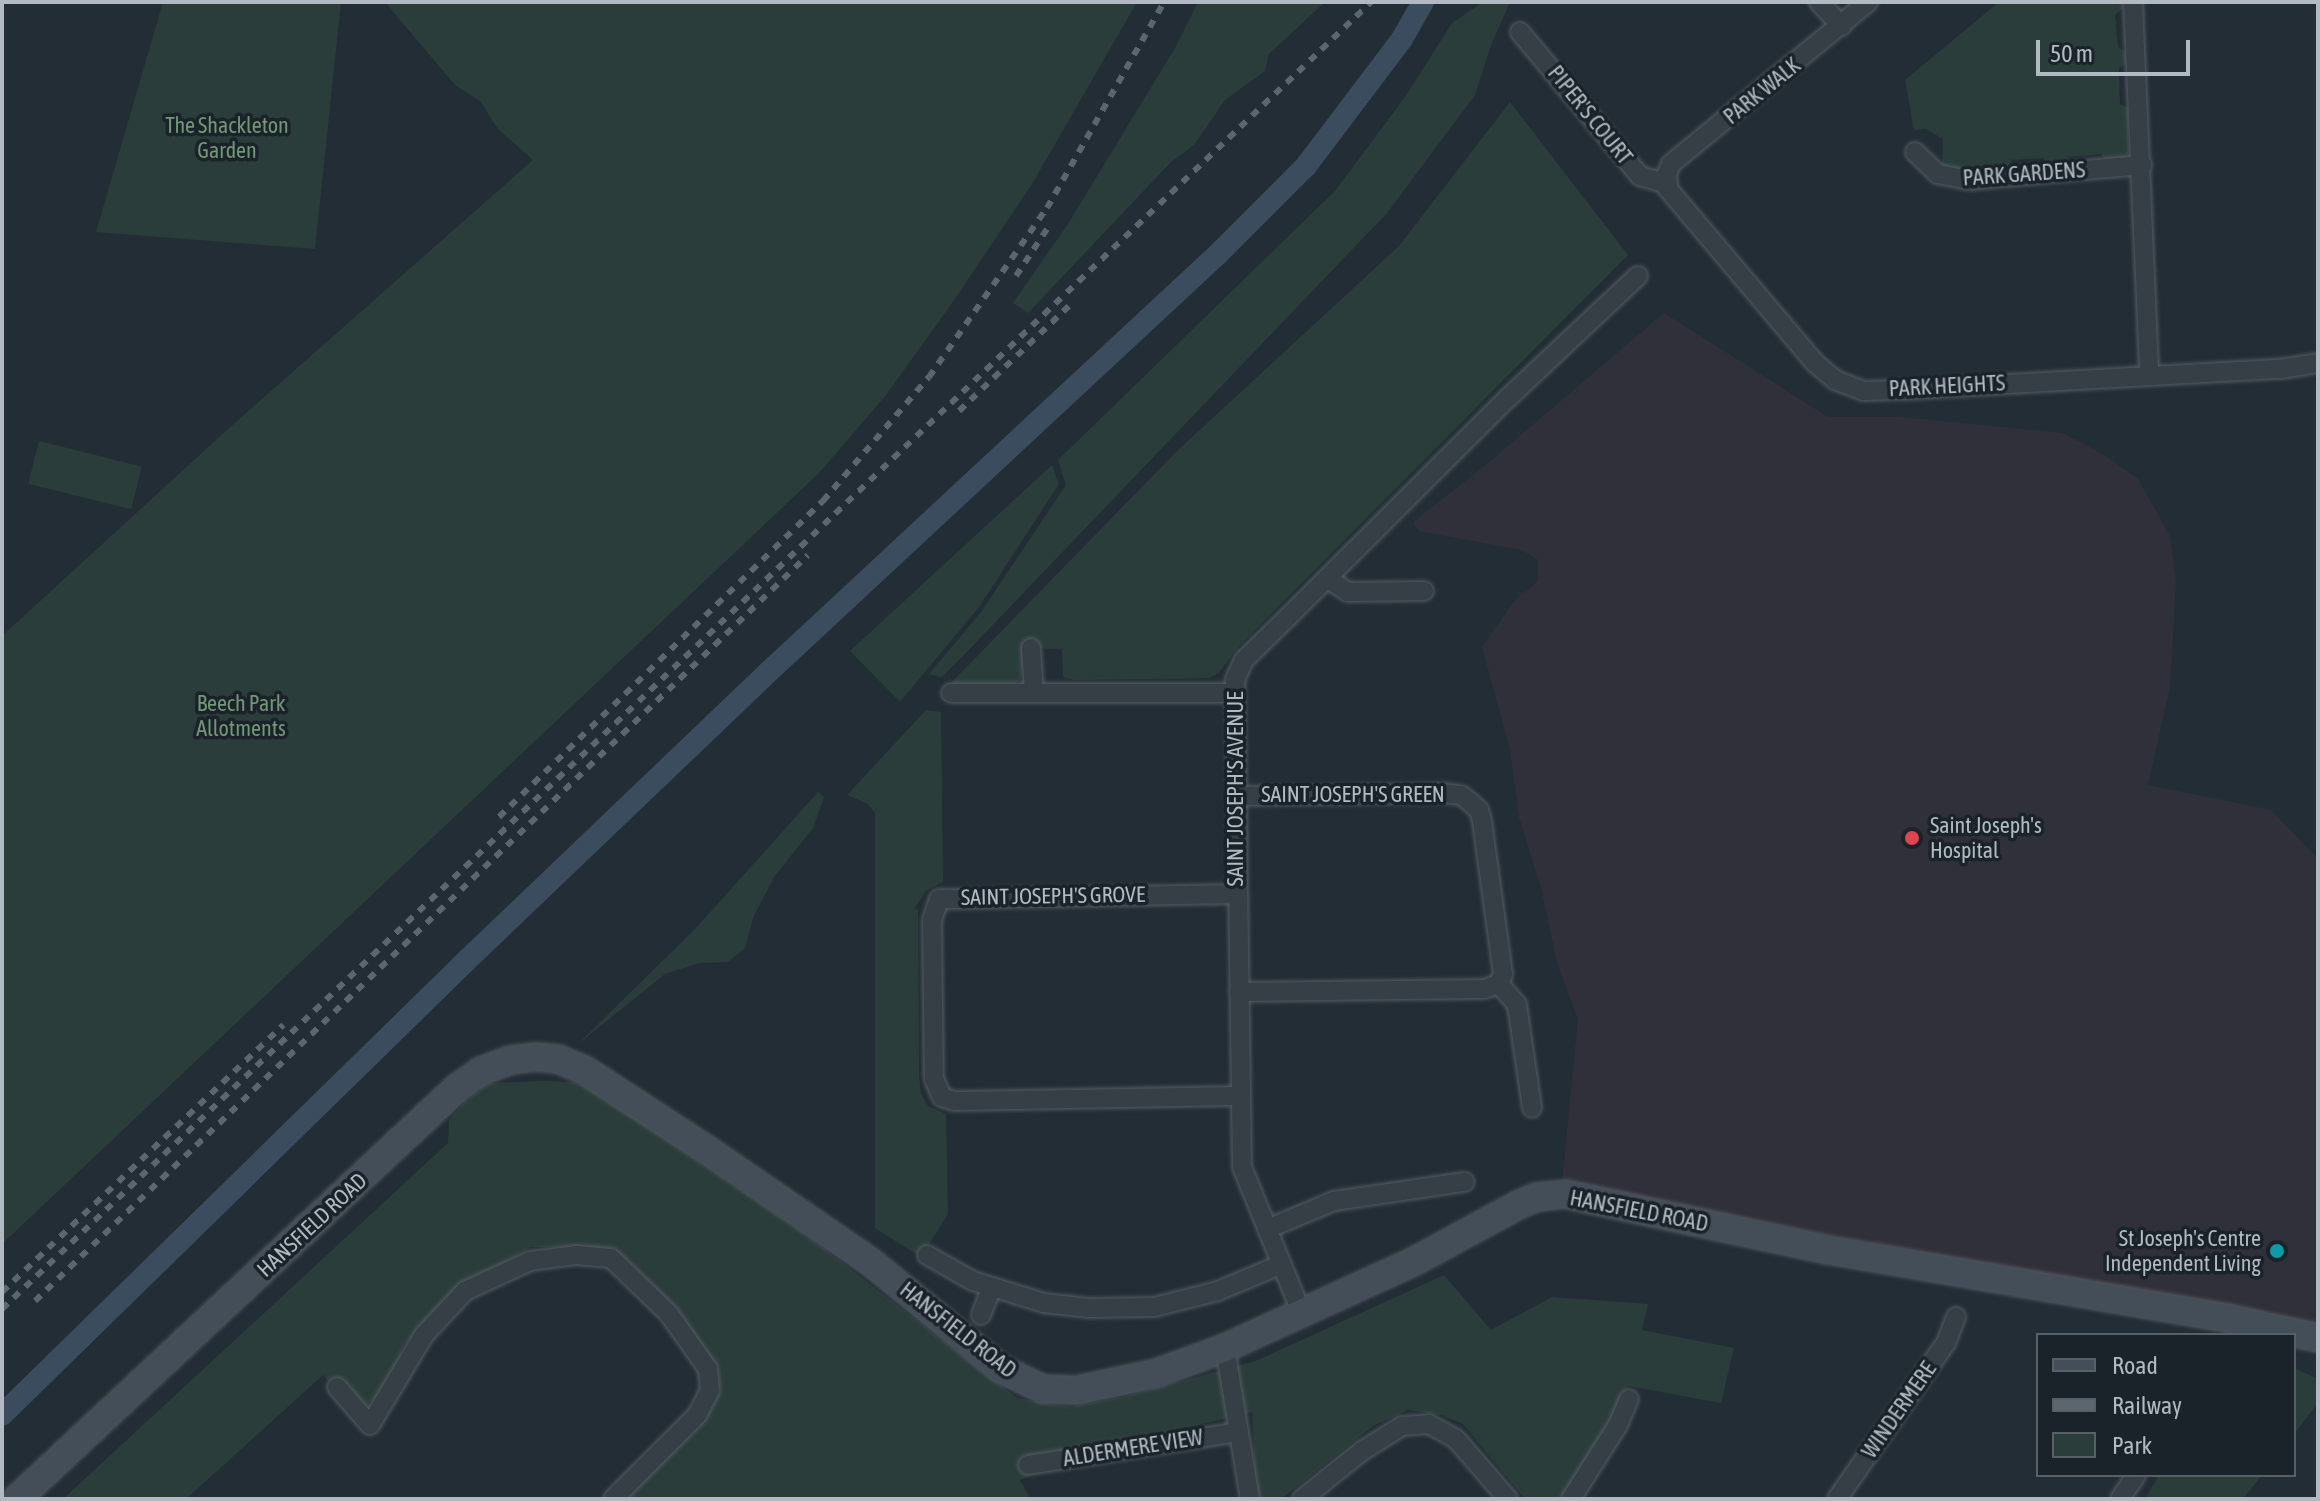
<!DOCTYPE html>
<style>
body{margin:0}
#map{position:relative;width:2320px;height:1501px;overflow:hidden;background:#232d35;font-family:"Asap Condensed",sans-serif}
div>[style]{position:absolute}
.medical>*{inset:0;background:#30303b}
.green>*{inset:0;background:#2b3d3b;transform-origin:0 0}
.canal>*{height:22px;margin:-11px;padding:0 11px;transform-origin:11px;border-radius:11px;background:#3a4c5d}
.roads{filter:drop-shadow(0 0 2px #545c64) drop-shadow(0 0 2px #545c64)}
.street>*{height:18px;margin:-9px;padding:0 9px;transform-origin:9px;border-radius:9px;background:#363e46}
.secondary>*{height:26px;margin:-13px;padding:0 13px;transform-origin:13px;border-radius:13px;background:#444e58}
.rail>*{height:6px;margin-top:-3px;transform-origin:0;background:repeating-linear-gradient(90deg,#5c666f 0 8px,transparent 0 16px)}
.dots>*{width:22px;height:22px;translate:-50% -50%;box-sizing:border-box;border:4px solid #1b232a;border-radius:50%}
span{translate:-50% -50%;white-space:nowrap;text-align:center;line-height:1.15;-webkit-text-stroke:7px #1b232a;paint-order:stroke}
.street-label{font-size:22px;color:#b1b9c2}
.park-label{font-size:22px;color:#729676}
.poi-label{font-size:22px;color:#b1b9c2}
.left{translate:0 -50%;text-align:left}
.right{translate:-100% -50%;text-align:right}
.frame{position:absolute;inset:0;border:4px solid #b1b9c2;pointer-events:none}
.legend{position:absolute;left:2036px;top:1333px;width:260px;height:144px;box-sizing:border-box;background:#1b232a;border:2px solid #575f67;margin:0;padding:10px 14px;list-style:none;font-size:24px;color:#b1b9c2}
.legend li{display:flex;align-items:center;gap:16px;height:40px}
.legend b{width:40px;border:2px solid #575f67}
.scale{position:absolute;left:2036px;top:40px;width:154px;height:36px;box-sizing:border-box;border:4px solid #b1b9c2;border-top:0;padding-left:10px;font-size:24px;line-height:28px;white-space:nowrap;color:#b1b9c2;-webkit-text-stroke:6px #1b232a;paint-order:stroke}
</style>
<div id="map">
<div class="medical">
<i style="clip-path:polygon(1664px 313px,1828px 417px,1901px 417px,2063px 433px,2103px 454px,2138px 479px,2170px 536px,2176px 582px,2170px 687px,2148px 785px,2271px 810px,2318px 859px,2318px 1328px,1562px 1184px,1578px 1019px,1557px 963px,1541px 887px,1519px 817px,1510px 749px,1482px 647px,1515px 600px,1538px 582px,1538px 560px,1522px 550px,1419px 531px,1413px 522px,1488px 463px)"></i>
</div>
<div class="green">
<i style="clip-path:polygon(163px 2px,341px 2px,315px 249px,96px 232px)"></i>
<i style="clip-path:polygon(385px 2px,1137px 2px,1032px 184px,952px 303px,886px 395px,819px 473px,2px 1244px,2px 636px,228px 429px,533px 160px,498px 129px,480px 101px,455px 85px)"></i>
<i style="clip-path:polygon(1198px 2px,1325px 2px,1269px 54px,1265px 71px,1225px 100px,1194px 145px,1171px 162px,1028px 313px,1013px 303px,1068px 224px,1175px 48px)"></i>
<i style="clip-path:polygon(1483px 2px,1510px 2px,1491px 45px,1475px 95px,1387px 213px,962px 657px,942px 677px,929px 674px,981px 612px,1066px 485px,1058px 460px,1335px 191px,1405px 97px,1452px 23px)"></i>
<i style="clip-path:polygon(1999px 2px,2123px 2px,2123px 8px,2115px 15px,2118px 47px,2125px 51px,2127px 64px,2119px 68px,2120px 104px,2128px 108px,2128px 154px,2121px 160px,2107px 161px,2101px 154px,2068px 157px,2063px 165px,2050px 166px,2043px 158px,2012px 160px,2008px 167px,1947px 169px,1942px 164px,1943px 139px,1926px 129px,1914px 130px,1905px 80px)"></i>
<i style="clip-path:polygon(1510px 102px,1628px 255px,1237px 648px,1219px 673px,1209px 678px,1074px 680px,1063px 677px,1062px 649px,1025px 648px,1021px 680px,1011px 686px,947px 687px,1176px 452px,1399px 246px)"></i>
<i style="left:39px;top:441px;width:106px;height:44px;rotate:14deg"></i>
<i style="clip-path:polygon(1052px 465px,1059px 484px,979px 607px,900px 702px,850px 651px)"></i>
<i style="clip-path:polygon(926px 710px,941px 712px,943px 882px,927px 890px,914px 909px,918px 910px,919px 1075px,921px 1094px,928px 1106px,946px 1114px,948px 1214px,921px 1257px,875px 1228px,875px 813px,868px 804px,847px 795px)"></i>
<i style="clip-path:polygon(818px 792px,824px 797px,813px 828px,774px 877px,753px 918px,745px 948px,728px 962px,699px 963px,665px 974px,578px 1044px,696px 928px)"></i>
<i style="clip-path:polygon(543px 1081px,574px 1082px,605px 1095px,813px 1240px,1017px 1398px,1071px 1407px,1127px 1396px,1258px 1360px,1444px 1275px,1491px 1330px,1552px 1297px,1648px 1304px,1642px 1330px,1734px 1348px,1721px 1403px,1628px 1386px,1615px 1416px,1560px 1499px,1525px 1499px,1463px 1424px,1441px 1415px,1408px 1410px,1373px 1426px,1281px 1499px,1261px 1499px,1256px 1495px,1252px 1412px,1098px 1449px,1020px 1480px,1030px 1499px,625px 1499px,699px 1427px,720px 1393px,718px 1367px,690px 1329px,636px 1274px,586px 1247px,530px 1247px,446px 1299px,404px 1345px,387px 1388px,362px 1408px,340px 1394px,323px 1375px,186px 1499px,63px 1499px,448px 1143px,449px 1120px,464px 1102px,490px 1083px)"></i>
<i style="clip-path:polygon(2294px 1368px,2318px 1379px,2318px 1403px,2294px 1434px)"></i>
<i style="clip-path:polygon(2159px 1475px,2262px 1475px,2243px 1499px,2145px 1499px)"></i>
</div>
<div class="canal">
<i style="left:2px;top:1415px;width:648px;rotate:-44.37deg"></i>
<i style="left:465px;top:962px;width:430px;rotate:-43.7deg"></i>
<i style="left:776px;top:665px;width:604px;rotate:-42.92deg"></i>
<i style="left:1218px;top:254px;width:124px;rotate:-45deg"></i>
<i style="left:1306px;top:166px;width:159px;rotate:-52.9deg"></i>
<i style="left:1402px;top:39px;width:43px;rotate:-60.4deg"></i>
</div>
<div class="roads">
<div class="street">
<i style="left:1819px;top:2px;width:33px;rotate:47deg"></i>
<i style="left:1868px;top:2px;width:255px;rotate:140.6deg"></i>
<i style="left:1671px;top:164px;width:11px;rotate:112deg"></i>
<i style="left:1667px;top:174px;width:15px;rotate:86deg"></i>
<i style="left:1668px;top:189px;width:228px;rotate:49.8deg"></i>
<i style="left:1815px;top:363px;width:26px;rotate:40deg"></i>
<i style="left:1835px;top:380px;width:31px;rotate:21deg"></i>
<i style="left:1864px;top:391px;width:37px;rotate:-2deg"></i>
<i style="left:1901px;top:390px;width:380px;rotate:-3.2deg"></i>
<i style="left:2280px;top:369px;width:38px;rotate:-9deg"></i>
<i style="left:2133px;top:2px;width:373px;rotate:87.5deg"></i>
<i style="left:1520px;top:32px;width:187px;rotate:50.2deg"></i>
<i style="left:1640px;top:176px;width:29px;rotate:16deg"></i>
<i style="left:1915px;top:152px;width:32px;rotate:44deg"></i>
<i style="left:1938px;top:174px;width:33px;rotate:11deg"></i>
<i style="left:1970px;top:180px;width:173px;rotate:-5deg"></i>
<i style="left:1327px;top:578px;width:25px;rotate:34deg"></i>
<i style="left:1348px;top:592px;width:76px;rotate:-0.8deg"></i>
<i style="left:1031px;top:648px;width:44px;rotate:86.1deg"></i>
<i style="left:951px;top:693px;width:284px"></i>
<i style="left:1238px;top:796px;width:203px;rotate:-0.8deg"></i>
<i style="left:1441px;top:793px;width:20px;rotate:6deg"></i>
<i style="left:1461px;top:795px;width:11px;rotate:38deg"></i>
<i style="left:1470px;top:802px;width:12px;rotate:42deg"></i>
<i style="left:1479px;top:810px;width:11px;rotate:75deg"></i>
<i style="left:1482px;top:821px;width:154px;rotate:82.2deg"></i>
<i style="left:1503px;top:974px;width:11px;rotate:112deg"></i>
<i style="left:1499px;top:984px;width:16px;rotate:162deg"></i>
<i style="left:1484px;top:989px;width:245px;rotate:179.3deg"></i>
<i style="left:1237px;top:894px;width:298px;rotate:179deg"></i>
<i style="left:939px;top:899px;width:23px;rotate:108deg"></i>
<i style="left:932px;top:921px;width:158px;rotate:89.3deg"></i>
<i style="left:934px;top:1079px;width:20px;rotate:66deg"></i>
<i style="left:942px;top:1097px;width:13px;rotate:18deg"></i>
<i style="left:954px;top:1101px;width:287px;rotate:-1deg"></i>
<i style="left:1499px;top:984px;width:28px;rotate:49deg"></i>
<i style="left:1517px;top:1005px;width:104px;rotate:81.7deg"></i>
<i style="left:1267px;top:1229px;width:73px;rotate:-22.7deg"></i>
<i style="left:1334px;top:1201px;width:132px;rotate:-8.3deg"></i>
<i style="left:927px;top:1255px;width:53px;rotate:29.5deg"></i>
<i style="left:973px;top:1281px;width:74px;rotate:17.2deg"></i>
<i style="left:1044px;top:1303px;width:45px;rotate:6.3deg"></i>
<i style="left:1089px;top:1308px;width:65px;rotate:-0.9deg"></i>
<i style="left:1154px;top:1307px;width:66px;rotate:-14deg"></i>
<i style="left:1218px;top:1291px;width:67px;rotate:-22.8deg"></i>
<i style="left:1302px;top:1314px;width:159px;rotate:-112.2deg"></i>
<i style="left:1242px;top:1167px;width:487px;rotate:-90.8deg"></i>
<i style="left:1235px;top:680px;width:22px;rotate:-66deg"></i>
<i style="left:1244px;top:660px;width:63px;rotate:-44.4deg"></i>
<i style="left:1289px;top:616px;width:310px;rotate:-44.9deg"></i>
<i style="left:1509px;top:397px;width:177px;rotate:-43.2deg"></i>
<i style="left:981px;top:1315px;width:30px;rotate:-69deg"></i>
<i style="left:1225px;top:1348px;width:153px;rotate:80.6deg"></i>
<i style="left:337px;top:1387px;width:50px;rotate:49deg"></i>
<i style="left:370px;top:1425px;width:105px;rotate:-59deg"></i>
<i style="left:424px;top:1335px;width:60px;rotate:-47deg"></i>
<i style="left:465px;top:1291px;width:72px;rotate:-24.8deg"></i>
<i style="left:530px;top:1261px;width:46px;rotate:-7.4deg"></i>
<i style="left:576px;top:1255px;width:35px;rotate:5deg"></i>
<i style="left:611px;top:1258px;width:81px;rotate:44deg"></i>
<i style="left:669px;top:1314px;width:67px;rotate:54.7deg"></i>
<i style="left:708px;top:1369px;width:21px;rotate:85deg"></i>
<i style="left:710px;top:1390px;width:27px;rotate:117deg"></i>
<i style="left:698px;top:1414px;width:120px;rotate:135deg"></i>
<i style="left:1028px;top:1465px;width:213px;rotate:-8.9deg"></i>
<i style="left:1302px;top:1499px;width:77px;rotate:-38.7deg"></i>
<i style="left:1362px;top:1451px;width:47px;rotate:-32deg"></i>
<i style="left:1402px;top:1426px;width:27px;rotate:-4deg"></i>
<i style="left:1429px;top:1424px;width:31px;rotate:29deg"></i>
<i style="left:1456px;top:1439px;width:79px;rotate:49.1deg"></i>
<i style="left:1571px;top:1499px;width:88px;rotate:-57.6deg"></i>
<i style="left:1618px;top:1425px;width:28px;rotate:-67deg"></i>
<i style="left:1837px;top:1499px;width:190px;rotate:-55.1deg"></i>
<i style="left:1946px;top:1343px;width:28px;rotate:-69deg"></i>
<i style="left:2120px;top:1499px;width:29px;rotate:-56deg"></i>
</div>
<div class="secondary">
<i style="left:17px;top:1499px;width:602px;rotate:-43.05deg"></i>
<i style="left:457px;top:1088px;width:29px;rotate:-35deg"></i>
<i style="left:481px;top:1071px;width:32px;rotate:-20deg"></i>
<i style="left:511px;top:1060px;width:25px;rotate:-7deg"></i>
<i style="left:536px;top:1057px;width:22px;rotate:5deg"></i>
<i style="left:558px;top:1059px;width:30px;rotate:23deg"></i>
<i style="left:586px;top:1071px;width:147px;rotate:33deg"></i>
<i style="left:709px;top:1151px;width:198px;rotate:34.5deg"></i>
<i style="left:872px;top:1263px;width:167px;rotate:39.4deg"></i>
<i style="left:1001px;top:1369px;width:47px;rotate:25.5deg"></i>
<i style="left:1043px;top:1389px;width:35px;rotate:2deg"></i>
<i style="left:1078px;top:1390px;width:81px;rotate:-12.1deg"></i>
<i style="left:1157px;top:1373px;width:72px;rotate:-20.2deg"></i>
<i style="left:1225px;top:1348px;width:207px;rotate:-24.6deg"></i>
<i style="left:1413px;top:1262px;width:119px;rotate:-28.5deg"></i>
<i style="left:1518px;top:1205px;width:21px;rotate:-23deg"></i>
<i style="left:1537px;top:1197px;width:28px;rotate:-6deg"></i>
<i style="left:1565px;top:1194px;width:269px;rotate:12deg"></i>
<i style="left:1828px;top:1250px;width:408px;rotate:9.7deg"></i>
<i style="left:2230px;top:1319px;width:90px;rotate:12.2deg"></i>
</div>
</div>
<div class="rail">
<i style="left:1016px;top:276px;width:60px;rotate:-56.6deg"></i>
<i style="left:959px;top:411px;width:152px;rotate:-43.7deg"></i>
<i style="left:499px;top:817px;width:453px;rotate:-44.3deg"></i>
<i style="left:823px;top:501px;width:163px;rotate:-49.5deg"></i>
<i style="left:929px;top:377px;width:206px;rotate:-55.1deg"></i>
<i style="left:1047px;top:208px;width:237px;rotate:-60.4deg"></i>
<i style="left:2px;top:1292px;width:388px;rotate:-43.5deg"></i>
<i style="left:35px;top:1301px;width:1074px;rotate:-43.98deg"></i>
<i style="left:2px;top:1309px;width:1893px;rotate:-43.67deg"></i>
</div>
<div class="dots">
<i style="left:1912px;top:838px;background:#e0444e"></i>
<i style="left:2277px;top:1251px;background:#0f9aa8"></i>
</div>
<div class="street-label">
<span style="left:1762px;top:91px;rotate:-39deg">PARK WALK</span>
<span style="left:1590px;top:115px;rotate:51deg">PIPER'S COURT</span>
<span style="left:2024px;top:174px;rotate:-4deg">PARK GARDENS</span>
<span style="left:1947px;top:386px;rotate:-3deg">PARK HEIGHTS</span>
<span style="left:1236px;top:789px;rotate:-90deg">SAINT JOSEPH'S AVENUE</span>
<span style="left:1353px;top:795px">SAINT JOSEPH'S GREEN</span>
<span style="left:1053px;top:896px;rotate:-1deg">SAINT JOSEPH'S GROVE</span>
<span style="left:1639px;top:1211px;rotate:11deg">HANSFIELD ROAD</span>
<span style="left:312px;top:1225px;rotate:-43deg">HANSFIELD ROAD</span>
<span style="left:958px;top:1330px;rotate:38deg">HANSFIELD ROAD</span>
<span style="left:1899px;top:1410px;rotate:-55deg">WINDERMERE</span>
<span style="left:1133px;top:1448px;rotate:-9deg">ALDERMERE VIEW</span>
</div>
<div class="park-label">
<span style="left:227px;top:138px">The Shackleton<br>Garden</span>
<span style="left:241px;top:716px">Beech Park<br>Allotments</span>
</div>
<div class="poi-label">
<span class="left" style="left:1930px;top:838px">Saint Joseph's<br>Hospital</span>
<span class="right" style="left:2261px;top:1251px">St Joseph's Centre<br>Independent Living</span>
</div>
<div class="frame"></div>
<ul class="legend">
<li><b style="height:10px;background:#444e58"></b>Road</li>
<li><b style="height:10px;background:#5c666f"></b>Railway</li>
<li><b style="height:22px;background:#2b3d3b"></b>Park</li>
</ul>
<div class="scale">50 m</div>
</div>
